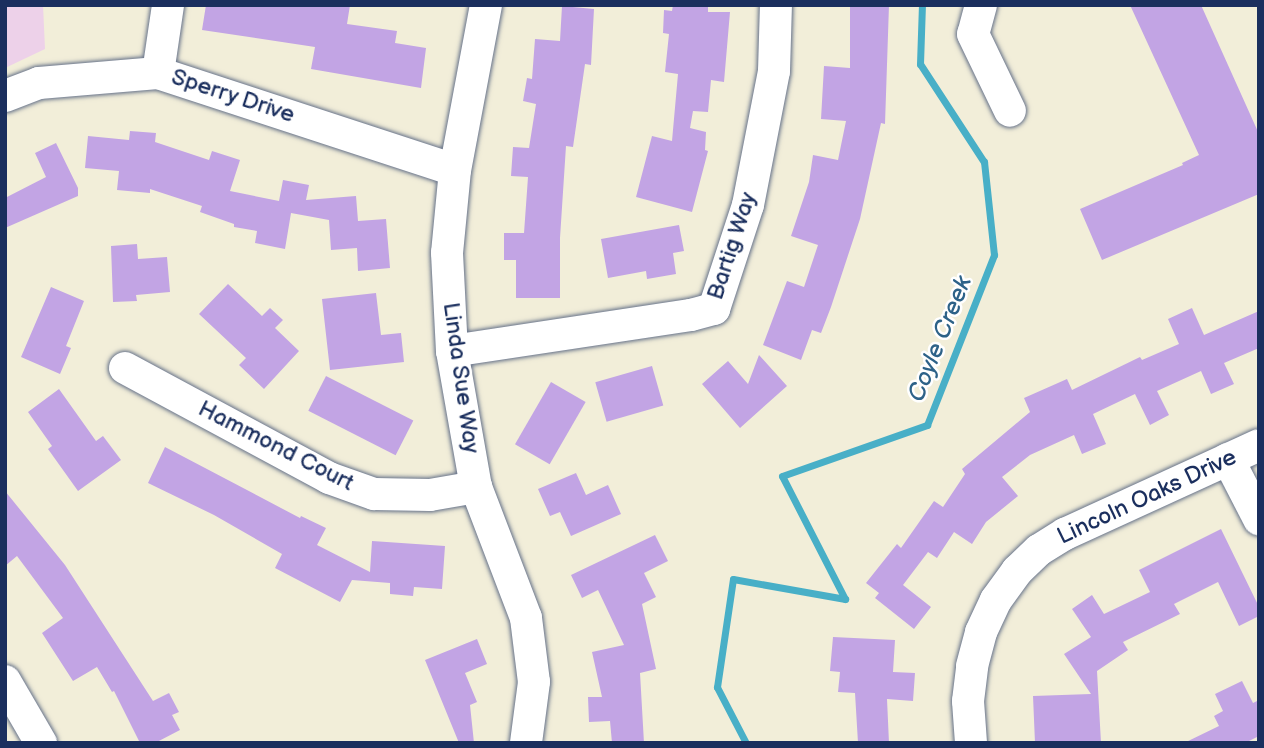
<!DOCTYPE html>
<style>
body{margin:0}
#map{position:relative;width:1264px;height:748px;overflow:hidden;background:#f2eed9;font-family:"Balsamiq Sans",sans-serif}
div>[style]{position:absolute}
.built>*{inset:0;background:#edd1e9}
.stream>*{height:7px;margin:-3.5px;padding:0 3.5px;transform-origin:3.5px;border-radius:3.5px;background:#48afc7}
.building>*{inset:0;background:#c2a4e4;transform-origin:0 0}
.roads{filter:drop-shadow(0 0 2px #667289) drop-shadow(0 0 2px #667289)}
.minor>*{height:32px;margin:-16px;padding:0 16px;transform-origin:16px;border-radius:16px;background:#fff}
span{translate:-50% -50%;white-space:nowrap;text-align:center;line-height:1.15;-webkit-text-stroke:5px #fff;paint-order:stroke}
.street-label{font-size:23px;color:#1b2f5e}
.water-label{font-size:24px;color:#2d6288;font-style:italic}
.frame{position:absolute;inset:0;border:7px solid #1b2f5e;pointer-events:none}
</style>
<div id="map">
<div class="built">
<i style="clip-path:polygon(5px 5px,43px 5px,45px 49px,5px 68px)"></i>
</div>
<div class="stream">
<i style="left:746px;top:743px;width:63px;rotate:-117.4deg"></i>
<i style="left:717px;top:687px;width:109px;rotate:-81.6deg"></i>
<i style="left:733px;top:579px;width:114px;rotate:10.1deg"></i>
<i style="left:845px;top:599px;width:138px;rotate:-117.1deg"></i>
<i style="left:782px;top:476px;width:154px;rotate:-19.4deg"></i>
<i style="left:927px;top:425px;width:183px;rotate:-68.5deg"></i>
<i style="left:994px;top:255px;width:94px;rotate:-96.1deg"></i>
<i style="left:984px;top:162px;width:117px;rotate:-123.1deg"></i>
<i style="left:920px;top:64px;width:59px;rotate:-88.1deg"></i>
</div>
<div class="building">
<i style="clip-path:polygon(206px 5px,350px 5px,347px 24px,397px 31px,395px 43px,426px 48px,421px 88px,311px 69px,315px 47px,202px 30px)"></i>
<i style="clip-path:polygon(673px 5px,708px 5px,708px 12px,730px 12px,724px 82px,711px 80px,708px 112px,693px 111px,690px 128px,706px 132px,705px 150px,708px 151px,692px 212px,636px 197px,652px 136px,672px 141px,678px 74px,665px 72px,669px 34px,663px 33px,664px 10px,672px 11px)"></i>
<i style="clip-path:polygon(850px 5px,889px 5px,885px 124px,881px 123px,860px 219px,831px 307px,821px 333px,812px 330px,801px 360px,763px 345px,787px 281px,804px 287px,818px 245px,791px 236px,809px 182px,813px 155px,838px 160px,846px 121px,821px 119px,824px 66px,850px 68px)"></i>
<i style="clip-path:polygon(1130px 5px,1201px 5px,1259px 134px,1259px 194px,1102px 260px,1080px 209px,1183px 165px,1182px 163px,1199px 155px)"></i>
<i style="clip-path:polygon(562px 6px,594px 9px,591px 65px,585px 64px,573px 147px,566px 146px,560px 238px,560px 298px,516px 298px,516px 260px,504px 260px,504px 233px,524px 233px,528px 177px,511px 176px,513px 147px,529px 148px,536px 104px,523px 101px,527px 78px,532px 79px,535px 39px,560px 41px)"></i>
<i style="clip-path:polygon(130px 131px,156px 133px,155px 142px,209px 160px,212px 151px,240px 160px,230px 191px,279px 201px,283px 180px,309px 185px,306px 200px,356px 196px,358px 221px,386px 219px,390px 268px,358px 271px,357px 248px,331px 250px,329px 220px,291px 213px,285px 249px,255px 243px,257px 231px,234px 227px,234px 224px,200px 212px,202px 206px,150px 189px,150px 193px,117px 190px,119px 171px,85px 168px,88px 136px,129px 140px)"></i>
<i style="clip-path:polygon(56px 143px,78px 188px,78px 196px,5px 228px,5px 198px,46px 177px,35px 153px)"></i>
<i style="clip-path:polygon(679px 225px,684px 251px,673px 253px,676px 274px,647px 279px,646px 271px,608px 278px,601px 239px)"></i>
<i style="clip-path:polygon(137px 244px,138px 259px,167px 257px,170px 292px,136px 295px,137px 301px,113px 302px,111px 246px)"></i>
<i style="clip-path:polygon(228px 284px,262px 316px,270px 308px,283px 320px,275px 328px,299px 351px,264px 389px,239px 365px,246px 358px,199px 314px)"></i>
<i style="clip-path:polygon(51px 287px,84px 301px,66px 346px,71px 348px,60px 374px,21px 357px)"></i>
<i style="clip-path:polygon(376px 293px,381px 335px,401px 333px,404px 362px,330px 370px,322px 299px)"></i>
<i style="clip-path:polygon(1192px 308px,1204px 335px,1259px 311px,1259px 348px,1224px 363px,1234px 384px,1211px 394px,1201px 371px,1157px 391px,1169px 415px,1150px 425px,1135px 394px,1093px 414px,1106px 444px,1082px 454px,1074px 435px,1030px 455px,1002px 477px,1018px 496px,986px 522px,972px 544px,954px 532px,937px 558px,928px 552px,903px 585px,931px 607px,914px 629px,875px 598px,879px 593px,866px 583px,897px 544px,901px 548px,934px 501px,943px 507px,965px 474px,962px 469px,1030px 412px,1024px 398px,1067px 379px,1072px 390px,1140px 357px,1142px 360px,1179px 344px,1168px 319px)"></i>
<i style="clip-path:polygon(759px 355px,787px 386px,740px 428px,702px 384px,728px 361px,748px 384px)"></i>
<i style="left:652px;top:366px;width:41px;height:59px;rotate:74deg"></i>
<i style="left:326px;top:376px;width:98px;height:39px;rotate:27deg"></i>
<i style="left:551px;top:382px;width:40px;height:72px;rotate:30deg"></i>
<i style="clip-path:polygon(59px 389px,96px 441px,103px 436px,121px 460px,78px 491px,48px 449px,52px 446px,28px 412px)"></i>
<i style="clip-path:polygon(165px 447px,300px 518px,301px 516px,326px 528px,317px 545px,370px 572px,372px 541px,445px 546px,442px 589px,414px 587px,413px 596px,390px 594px,390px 583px,352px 580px,340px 602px,275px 568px,282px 554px,214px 515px,148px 483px)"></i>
<i style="clip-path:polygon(576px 473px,586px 495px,608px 485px,621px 514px,571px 536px,560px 512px,550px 516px,538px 489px)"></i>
<i style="clip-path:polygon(5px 491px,65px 565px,153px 701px,169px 693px,179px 712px,172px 715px,180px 730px,155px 743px,140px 743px,114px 691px,112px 692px,97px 667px,73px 681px,42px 633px,63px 618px,17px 556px,5px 566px)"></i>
<i style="clip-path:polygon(1221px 529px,1259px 607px,1259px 616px,1239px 626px,1218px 582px,1174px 604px,1180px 614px,1123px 642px,1128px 650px,1097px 671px,1101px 743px,1035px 743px,1033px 696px,1091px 694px,1064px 654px,1091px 637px,1072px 609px,1092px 595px,1104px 614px,1150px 592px,1139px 570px)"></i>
<i style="clip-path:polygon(655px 535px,668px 561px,644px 573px,656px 597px,642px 604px,656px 669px,640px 673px,644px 743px,612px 743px,610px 721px,589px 722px,588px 697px,602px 697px,592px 652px,624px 645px,598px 590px,582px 598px,571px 575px)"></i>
<i style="clip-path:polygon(833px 637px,895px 640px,893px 672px,915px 673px,913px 701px,887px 699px,889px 743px,858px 743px,855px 693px,838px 692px,840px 672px,830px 671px)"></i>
<i style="clip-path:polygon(477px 639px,487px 664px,465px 673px,477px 702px,470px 705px,474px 743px,459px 743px,425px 660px)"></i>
<i style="clip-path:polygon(1242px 681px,1253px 703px,1259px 700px,1259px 736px,1245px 743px,1184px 743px,1219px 726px,1214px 716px,1223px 711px,1215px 694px)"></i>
</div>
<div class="roads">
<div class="minor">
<i style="left:486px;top:5px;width:168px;rotate:100.6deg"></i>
<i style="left:455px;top:170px;width:83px;rotate:95.5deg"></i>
<i style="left:447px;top:253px;width:98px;rotate:87.1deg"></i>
<i style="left:452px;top:351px;width:138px;rotate:80deg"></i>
<i style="left:476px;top:487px;width:140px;rotate:69.1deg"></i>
<i style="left:526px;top:618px;width:64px;rotate:82.9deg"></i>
<i style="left:534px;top:682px;width:62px;rotate:97.5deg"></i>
<i style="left:981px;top:5px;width:30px;rotate:105deg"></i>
<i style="left:973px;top:34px;width:85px;rotate:64.3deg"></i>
<i style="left:158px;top:73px;width:69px;rotate:-81.6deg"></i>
<i style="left:5px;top:96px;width:36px;rotate:-21deg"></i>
<i style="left:39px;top:83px;width:119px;rotate:-4.8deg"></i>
<i style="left:158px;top:73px;width:312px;rotate:18.1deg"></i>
<i style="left:452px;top:351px;width:242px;rotate:-8.6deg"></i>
<i style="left:691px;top:315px;width:24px;rotate:-15deg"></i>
<i style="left:714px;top:309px;width:109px;rotate:-71.9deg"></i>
<i style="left:748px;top:205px;width:136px;rotate:-79deg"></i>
<i style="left:774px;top:71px;width:66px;rotate:-88.3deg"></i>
<i style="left:125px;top:368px;width:232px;rotate:28.3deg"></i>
<i style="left:329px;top:478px;width:48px;rotate:19.6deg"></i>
<i style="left:374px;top:494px;width:56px;rotate:1deg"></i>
<i style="left:430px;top:495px;width:47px;rotate:-9.9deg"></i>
<i style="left:1228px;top:459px;width:68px;rotate:62.7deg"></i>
<i style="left:5px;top:681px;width:72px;rotate:59.9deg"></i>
<i style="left:971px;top:743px;width:42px;rotate:-94.1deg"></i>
<i style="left:968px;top:701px;width:35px;rotate:-83deg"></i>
<i style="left:972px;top:666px;width:35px;rotate:-75deg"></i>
<i style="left:981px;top:632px;width:35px;rotate:-65deg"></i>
<i style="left:996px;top:600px;width:36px;rotate:-54deg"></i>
<i style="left:1017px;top:571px;width:30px;rotate:-44deg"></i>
<i style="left:1039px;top:550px;width:31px;rotate:-32deg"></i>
<i style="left:1065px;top:534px;width:213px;rotate:-24.6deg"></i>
</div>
</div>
<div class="street-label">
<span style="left:233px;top:96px;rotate:18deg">Sperry Drive</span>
<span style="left:732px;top:246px;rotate:-72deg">Bartig Way</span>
<span style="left:461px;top:378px;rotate:82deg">Linda Sue Way</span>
<span style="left:276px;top:446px;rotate:27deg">Hammond Court</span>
<span style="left:1147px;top:497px;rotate:-25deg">Lincoln Oaks Drive</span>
</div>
<div class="water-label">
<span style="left:940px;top:339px;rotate:-68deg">Coyle Creek</span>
</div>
<div class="frame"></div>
</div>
